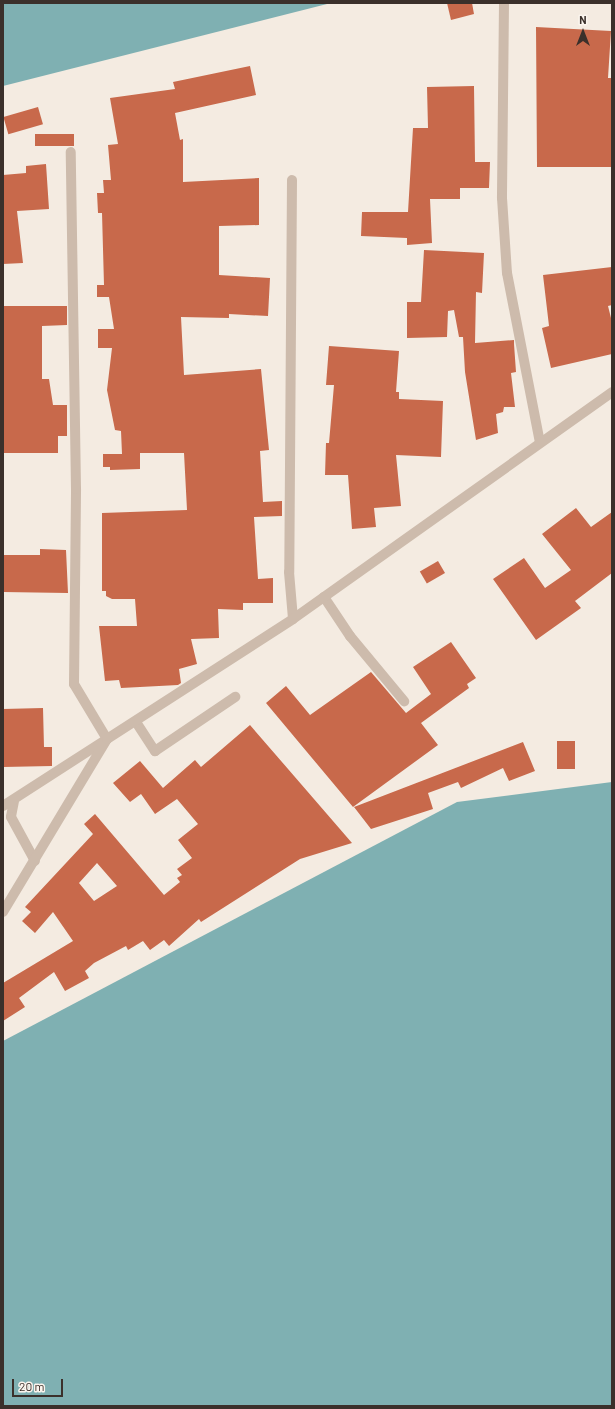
<!DOCTYPE html>
<style>
body{margin:0}
#map{position:relative;width:615px;height:1409px;overflow:hidden;background:#f4ebe1;font-family:Barlow,sans-serif}
div>[style]{position:absolute}
.water>*{inset:0;background:#7fb0b2}
.building>*{inset:0;background:#c8694b;transform-origin:0 0}
.minor>*{height:10px;margin:-5px;padding:0 5px;transform-origin:5px;border-radius:5px;background:#cdbbac}
span{translate:-50% -50%;white-space:nowrap;text-align:center;line-height:1.15;-webkit-text-stroke:3px #fbf5ee;paint-order:stroke}
.frame{position:absolute;inset:0;border:4px solid #3b302b;pointer-events:none}
.north{position:absolute;left:563px;top:12px;width:40px;height:40px;-webkit-text-stroke:3px #fbf5ee;paint-order:stroke;rotate:0deg;font-size:11px;font-weight:700;line-height:16px;text-align:center;color:#3b302b}
.north::after{content:'';display:block;margin:auto;width:14px;height:18px;background:#3b302b;clip-path:polygon(50% 0,100% 100%,50% 72%,0 100%)}
.scale{position:absolute;left:12px;top:1379px;width:51px;height:18px;box-sizing:border-box;border:2px solid #3b302b;border-top:0;padding-left:5px;font-size:12px;line-height:14px;white-space:nowrap;color:#3b302b;-webkit-text-stroke:3px #fbf5ee;paint-order:stroke}
</style>
<div id="map">
<div class="water">
<i style="clip-path:polygon(3px 3px,331px 3px,3px 86px)"></i>
<i style="clip-path:polygon(612px 782px,612px 1406px,3px 1406px,3px 1041px,457px 802px)"></i>
</div>
<div class="building">
<i style="clip-path:polygon(447px 3px,472px 3px,474px 14px,451px 20px)"></i>
<i style="clip-path:polygon(536px 27px,611px 31px,608px 78px,612px 78px,612px 167px,537px 167px)"></i>
<i style="clip-path:polygon(250px 66px,256px 95px,175px 113px,180px 140px,183px 139px,183px 182px,259px 178px,259px 225px,219px 226px,219px 275px,270px 278px,268px 316px,229px 314px,229px 318px,181px 317px,184px 375px,261px 369px,269px 450px,260px 451px,263px 502px,282px 501px,282px 516px,254px 517px,258px 579px,273px 578px,273px 603px,243px 603px,243px 610px,218px 609px,219px 638px,191px 639px,197px 664px,179px 669px,181px 683px,178px 685px,121px 688px,119px 680px,105px 681px,99px 626px,137px 626px,135px 599px,112px 599px,106px 596px,106px 591px,102px 591px,102px 513px,187px 510px,184px 453px,140px 453px,140px 469px,110px 470px,110px 467px,103px 467px,103px 454px,122px 454px,121px 431px,115px 430px,107px 390px,112px 348px,98px 348px,98px 329px,114px 329px,109px 297px,97px 297px,97px 285px,104px 285px,102px 213px,98px 213px,97px 193px,104px 193px,103px 180px,111px 180px,108px 145px,118px 144px,110px 98px,175px 89px,173px 82px)"></i>
<i style="clip-path:polygon(474px 86px,475px 162px,490px 162px,489px 188px,460px 188px,460px 199px,430px 199px,432px 243px,407px 245px,407px 238px,361px 236px,362px 212px,408px 212px,413px 128px,428px 128px,427px 87px)"></i>
<i style="left:38px;top:107px;width:18px;height:36px;rotate:74deg"></i>
<i style="left:74px;top:134px;width:12px;height:39px;rotate:90deg"></i>
<i style="clip-path:polygon(46px 164px,49px 209px,17px 211px,23px 263px,3px 264px,3px 175px,26px 173px,26px 166px)"></i>
<i style="clip-path:polygon(424px 250px,484px 253px,482px 293px,476px 292px,475px 343px,514px 340px,514px 344px,516px 372px,511px 373px,515px 407px,504px 407px,503px 412px,496px 414px,498px 433px,476px 440px,465px 372px,463px 337px,459px 337px,454px 310px,448px 311px,447px 337px,407px 338px,407px 302px,421px 302px)"></i>
<i style="clip-path:polygon(612px 267px,612px 305px,608px 306px,612px 322px,612px 354px,551px 368px,542px 328px,549px 326px,543px 275px)"></i>
<i style="clip-path:polygon(3px 306px,67px 306px,67px 325px,42px 326px,42px 379px,49px 379px,53px 405px,67px 405px,67px 436px,58px 436px,58px 453px,3px 453px)"></i>
<i style="clip-path:polygon(329px 346px,399px 351px,396px 392px,399px 392px,399px 399px,443px 401px,441px 457px,396px 455px,401px 506px,374px 508px,376px 527px,352px 529px,348px 475px,325px 475px,326px 443px,329px 443px,334px 385px,326px 385px)"></i>
<i style="clip-path:polygon(576px 508px,591px 527px,612px 512px,612px 573px,575px 601px,581px 608px,536px 640px,493px 579px,524px 558px,545px 588px,571px 570px,542px 534px)"></i>
<i style="clip-path:polygon(40px 549px,66px 550px,68px 593px,3px 592px,3px 555px,40px 555px)"></i>
<i style="left:438px;top:561px;width:14px;height:21px;rotate:60deg"></i>
<i style="clip-path:polygon(451px 642px,476px 678px,467px 684px,469px 688px,421px 723px,438px 745px,353px 807px,266px 703px,286px 686px,310px 715px,371px 672px,406px 713px,431px 694px,413px 667px)"></i>
<i style="clip-path:polygon(43px 708px,44px 747px,52px 747px,52px 766px,3px 767px,3px 709px)"></i>
<i style="clip-path:polygon(evenodd,250px 725px,352px 843px,300px 859px,201px 922px,199px 919px,169px 946px,164px 940px,150px 950px,143px 941px,128px 950px,126px 946px,94px 963px,85px 971px,89px 978px,65px 991px,54px 972px,19px 998px,25px 1007px,3px 1021px,3px 983px,73px 941px,53px 912px,35px 933px,22px 921px,31px 912px,25px 907px,93px 834px,84px 824px,95px 814px,164px 895px,180px 882px,177px 878px,182px 875px,177px 869px,192px 858px,178px 840px,198px 824px,177px 799px,155px 814px,141px 794px,130px 802px,113px 783px,140px 761px,163px 788px,195px 760px,201px 767px,250px 725px,97px 863px,117px 886px,94px 901px,79px 883px,97px 863px)"></i>
<i style="left:557px;top:741px;width:18px;height:28px"></i>
<i style="clip-path:polygon(523px 742px,535px 771px,509px 781px,503px 768px,461px 788px,458px 782px,428px 793px,433px 809px,371px 829px,354px 807px)"></i>
</div>
<div class="minor">
<i style="left:504px;top:3px;width:195px;rotate:90.6deg"></i>
<i style="left:502px;top:198px;width:75px;rotate:86.2deg"></i>
<i style="left:507px;top:273px;width:172px;rotate:79deg"></i>
<i style="left:292px;top:180px;width:392px;rotate:90.4deg"></i>
<i style="left:289px;top:572px;width:47px;rotate:85.1deg"></i>
<i style="left:324px;top:597px;width:47px;rotate:56.3deg"></i>
<i style="left:350px;top:636px;width:85px;rotate:50.3deg"></i>
<i style="left:136px;top:722px;width:35px;rotate:57deg"></i>
<i style="left:155px;top:751px;width:97px;rotate:-34deg"></i>
<i style="left:14px;top:801px;width:16px;rotate:101deg"></i>
<i style="left:11px;top:817px;width:50px;rotate:61.4deg"></i>
<i style="left:3px;top:806px;width:124px;rotate:-32.8deg"></i>
<i style="left:107px;top:739px;width:64px;rotate:-121deg"></i>
<i style="left:74px;top:684px;width:195px;rotate:-89.4deg"></i>
<i style="left:76px;top:489px;width:337px;rotate:-90.9deg"></i>
<i style="left:3px;top:912px;width:202px;rotate:-59deg"></i>
<i style="left:107px;top:739px;width:221px;rotate:-32.8deg"></i>
<i style="left:293px;top:619px;width:392px;rotate:-35.4deg"></i>
</div>
<div class="frame"></div>
<div class="north">N</div>
<div class="scale">20 m</div>
</div>
